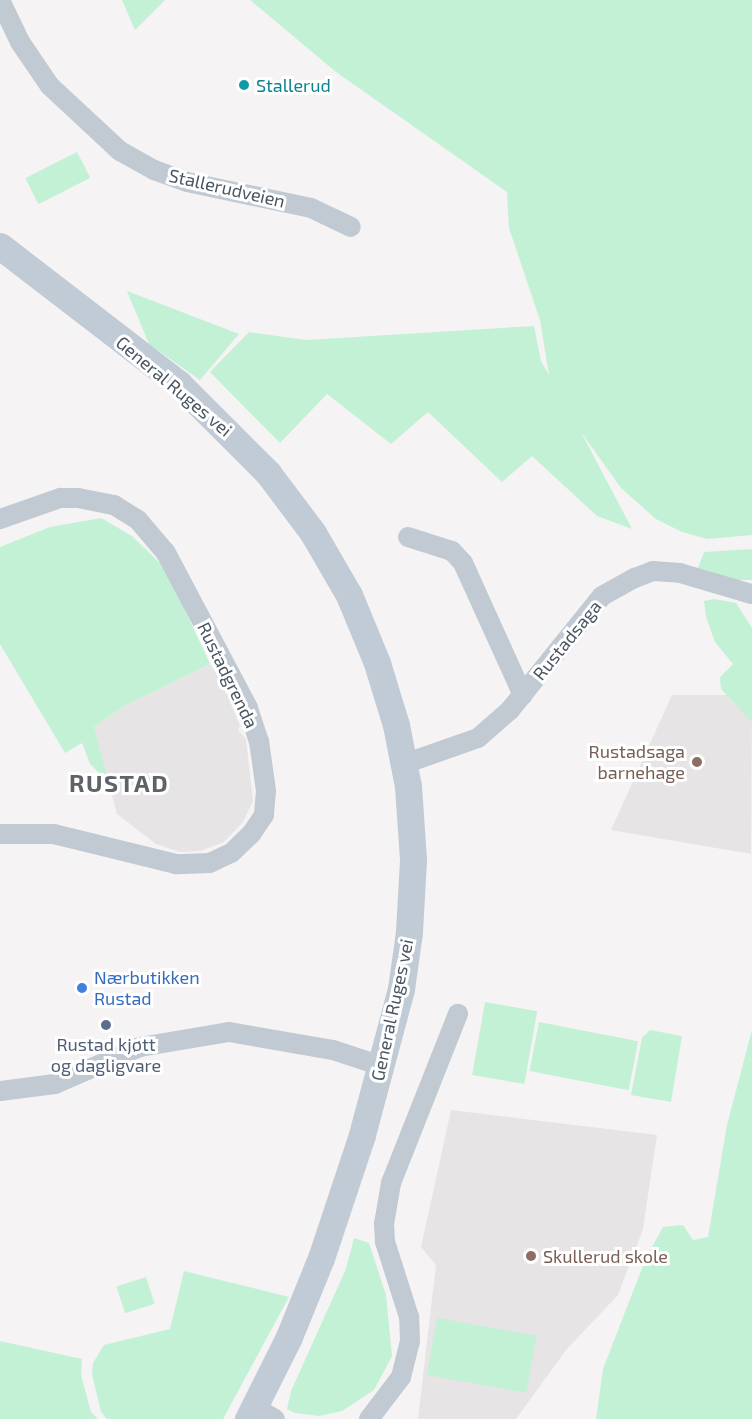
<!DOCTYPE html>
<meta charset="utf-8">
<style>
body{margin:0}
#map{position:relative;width:752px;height:1419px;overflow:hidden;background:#f5f3f3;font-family:"Exo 2",sans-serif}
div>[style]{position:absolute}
.education>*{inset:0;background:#e6e4e5}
.green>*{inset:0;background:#c3f1d5;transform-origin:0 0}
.street>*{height:20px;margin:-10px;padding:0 10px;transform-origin:10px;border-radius:10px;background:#c1cad2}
.secondary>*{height:27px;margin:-13.5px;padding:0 13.5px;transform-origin:13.5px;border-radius:13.5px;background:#c1cbd6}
.dots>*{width:16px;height:16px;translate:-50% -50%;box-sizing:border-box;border:3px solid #fff;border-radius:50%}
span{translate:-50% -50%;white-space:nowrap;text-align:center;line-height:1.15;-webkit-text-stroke:6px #fff;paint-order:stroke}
.culture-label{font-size:18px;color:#0d838f}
.left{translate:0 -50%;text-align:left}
.street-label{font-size:18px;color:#4a5661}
.education-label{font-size:18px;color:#785e54}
.right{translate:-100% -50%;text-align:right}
.shop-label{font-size:18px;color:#366cbe}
.service-label{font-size:18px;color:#4e5e75}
.district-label{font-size:24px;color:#5f6368;font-weight:700;letter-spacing:1.5px}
</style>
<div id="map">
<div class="education">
<i style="clip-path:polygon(210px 664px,225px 688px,240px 726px,238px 730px,246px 739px,253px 801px,243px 822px,224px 842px,200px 851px,180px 852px,156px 844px,117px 814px,94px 727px,124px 706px)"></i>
<i style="clip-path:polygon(672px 695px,752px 695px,751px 854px,611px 830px)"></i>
<i style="clip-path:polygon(451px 1110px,657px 1135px,643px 1229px,618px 1295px,566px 1350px,516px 1419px,418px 1419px,436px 1265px,421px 1247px)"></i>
</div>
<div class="green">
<i style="clip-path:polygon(122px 0,165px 0,135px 30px)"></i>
<i style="clip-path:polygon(250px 0,752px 0,752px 535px,707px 539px,682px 532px,656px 519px,621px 488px,581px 432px,632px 529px,597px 516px,532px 456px,502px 482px,428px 412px,391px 444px,327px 394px,280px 443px,210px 372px,249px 332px,306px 340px,534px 326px,541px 361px,549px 375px,540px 320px,509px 228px,507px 192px,336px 72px)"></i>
<i style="left:77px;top:152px;width:29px;height:58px;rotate:63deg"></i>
<i style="clip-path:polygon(127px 291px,239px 334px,200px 380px,149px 344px)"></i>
<i style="clip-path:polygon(101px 518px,132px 536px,166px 569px,210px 664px,124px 706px,94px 727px,109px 783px,90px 764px,82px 743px,65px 753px,0 644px,0 547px,50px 527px)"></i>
<i style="clip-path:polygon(752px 549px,752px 580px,732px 580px,698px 568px,704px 552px)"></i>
<i style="clip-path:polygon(714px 599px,736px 603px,752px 628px,752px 722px,721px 689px,720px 677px,733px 664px,715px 642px,706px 617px,704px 601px)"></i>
<i style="left:485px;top:1002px;width:53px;height:74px;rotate:10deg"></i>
<i style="left:539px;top:1022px;width:101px;height:50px;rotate:11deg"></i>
<i style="clip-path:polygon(650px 1030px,682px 1036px,671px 1102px,631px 1095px,642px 1038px)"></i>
<i style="clip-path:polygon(752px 1030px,752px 1419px,596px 1419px,603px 1369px,646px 1258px,663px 1227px,683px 1225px,693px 1240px,708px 1237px,727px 1125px)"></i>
<i style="clip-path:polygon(354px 1238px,369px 1243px,386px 1295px,392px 1356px,374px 1390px,342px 1411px,319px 1416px,295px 1413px,287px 1409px,291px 1391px,346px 1269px)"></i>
<i style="clip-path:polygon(184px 1271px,289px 1297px,223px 1419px,107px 1419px,101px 1412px,92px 1374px,93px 1363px,104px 1345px,170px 1329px)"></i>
<i style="left:146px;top:1277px;width:28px;height:31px;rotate:72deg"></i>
<i style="left:437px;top:1318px;width:101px;height:58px;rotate:10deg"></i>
<i style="clip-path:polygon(0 1341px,82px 1359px,81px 1375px,91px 1412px,98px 1419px,0 1419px)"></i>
</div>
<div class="street">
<i style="left:0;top:0;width:47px;rotate:64.5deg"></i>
<i style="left:20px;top:42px;width:53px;rotate:55.7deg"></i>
<i style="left:50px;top:86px;width:96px;rotate:42.9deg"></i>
<i style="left:120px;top:151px;width:39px;rotate:29deg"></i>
<i style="left:154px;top:170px;width:35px;rotate:20deg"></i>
<i style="left:187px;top:182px;width:127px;rotate:11.8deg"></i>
<i style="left:311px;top:208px;width:44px;rotate:25.4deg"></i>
<i style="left:0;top:519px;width:64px;rotate:-19.3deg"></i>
<i style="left:60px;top:498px;width:18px"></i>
<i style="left:78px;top:498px;width:37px;rotate:11deg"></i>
<i style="left:114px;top:505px;width:28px;rotate:32deg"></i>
<i style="left:138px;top:520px;width:43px;rotate:49.7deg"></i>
<i style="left:166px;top:553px;width:175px;rotate:62.1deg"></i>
<i style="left:248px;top:708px;width:35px;rotate:72deg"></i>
<i style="left:259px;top:741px;width:50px;rotate:82deg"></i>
<i style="left:266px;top:791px;width:24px;rotate:95deg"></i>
<i style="left:264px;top:815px;width:22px;rotate:124deg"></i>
<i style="left:252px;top:833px;width:29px;rotate:136deg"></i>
<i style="left:231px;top:853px;width:23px;rotate:155deg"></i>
<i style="left:210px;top:863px;width:34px;rotate:178deg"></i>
<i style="left:176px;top:864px;width:126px;rotate:-166.2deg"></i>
<i style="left:54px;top:834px;width:54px;rotate:180deg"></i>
<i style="left:408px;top:537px;width:46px;rotate:17.7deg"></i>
<i style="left:452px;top:551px;width:16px;rotate:47deg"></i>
<i style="left:463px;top:563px;width:145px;rotate:65.6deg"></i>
<i style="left:404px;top:764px;width:78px;rotate:-19.4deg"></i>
<i style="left:478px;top:738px;width:43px;rotate:-41.2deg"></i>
<i style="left:510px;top:710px;width:146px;rotate:-51.1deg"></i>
<i style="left:602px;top:596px;width:38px;rotate:-29deg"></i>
<i style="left:635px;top:578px;width:19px;rotate:-21deg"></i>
<i style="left:653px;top:571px;width:27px;rotate:4deg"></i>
<i style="left:680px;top:573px;width:75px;rotate:16.3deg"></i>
<i style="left:0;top:1091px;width:55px;rotate:-7.3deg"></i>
<i style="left:55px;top:1084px;width:93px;rotate:-23.5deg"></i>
<i style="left:140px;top:1047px;width:90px;rotate:-9.6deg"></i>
<i style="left:229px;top:1032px;width:106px;rotate:9.8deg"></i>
<i style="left:333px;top:1050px;width:52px;rotate:18.1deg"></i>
<i style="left:254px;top:1407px;width:24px;rotate:30deg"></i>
<i style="left:369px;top:1419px;width:53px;rotate:-52.7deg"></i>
<i style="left:401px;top:1377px;width:37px;rotate:-76deg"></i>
<i style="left:410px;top:1341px;width:24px;rotate:-92deg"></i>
<i style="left:409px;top:1317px;width:79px;rotate:-107.7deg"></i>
<i style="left:385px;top:1242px;width:18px;rotate:-93deg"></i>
<i style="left:384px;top:1224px;width:42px;rotate:-80.3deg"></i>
<i style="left:391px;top:1183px;width:182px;rotate:-68.4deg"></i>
</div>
<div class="secondary">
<i style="left:0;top:246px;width:226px;rotate:37.6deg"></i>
<i style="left:179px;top:384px;width:126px;rotate:45deg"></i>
<i style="left:268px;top:473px;width:75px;rotate:53.1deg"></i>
<i style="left:313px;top:533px;width:72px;rotate:59.9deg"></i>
<i style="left:349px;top:595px;width:74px;rotate:67.6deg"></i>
<i style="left:377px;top:663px;width:65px;rotate:73deg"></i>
<i style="left:396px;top:725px;width:62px;rotate:78.9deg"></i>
<i style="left:408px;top:786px;width:74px;rotate:86.1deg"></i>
<i style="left:413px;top:860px;width:72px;rotate:93.2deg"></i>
<i style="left:409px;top:932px;width:58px;rotate:98deg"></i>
<i style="left:401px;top:989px;width:151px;rotate:105deg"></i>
<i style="left:362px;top:1135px;width:130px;rotate:108.4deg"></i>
<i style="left:321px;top:1258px;width:85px;rotate:112.1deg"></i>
<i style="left:289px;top:1337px;width:92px;rotate:116.6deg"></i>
</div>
<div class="dots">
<i style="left:244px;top:85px;background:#0f9aa8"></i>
<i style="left:697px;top:762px;background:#8d6e63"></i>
<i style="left:82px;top:988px;background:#3f7fe0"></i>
<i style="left:106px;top:1025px;background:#5c6f8a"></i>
<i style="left:531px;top:1256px;background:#8d6e63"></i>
</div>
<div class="culture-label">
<span class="left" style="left:256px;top:85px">Stallerud</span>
</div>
<div class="street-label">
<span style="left:227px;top:188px;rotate:13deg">Stallerudveien</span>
<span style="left:174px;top:386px;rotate:40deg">General Ruges vei</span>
<span style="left:567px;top:640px;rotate:-51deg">Rustadsaga</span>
<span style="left:228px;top:675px;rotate:64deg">Rustadgrenda</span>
<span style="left:392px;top:1010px;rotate:-78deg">General Ruges vei</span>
</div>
<div class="education-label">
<span class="right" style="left:685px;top:762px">Rustadsaga<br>barnehage</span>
<span class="left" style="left:543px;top:1256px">Skullerud skole</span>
</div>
<div class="shop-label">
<span class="left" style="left:94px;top:988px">Nærbutikken<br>Rustad</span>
</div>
<div class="service-label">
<span style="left:106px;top:1055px">Rustad kjøtt<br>og dagligvare</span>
</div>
<div class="district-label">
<span style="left:119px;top:783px">RUSTAD</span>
</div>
</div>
